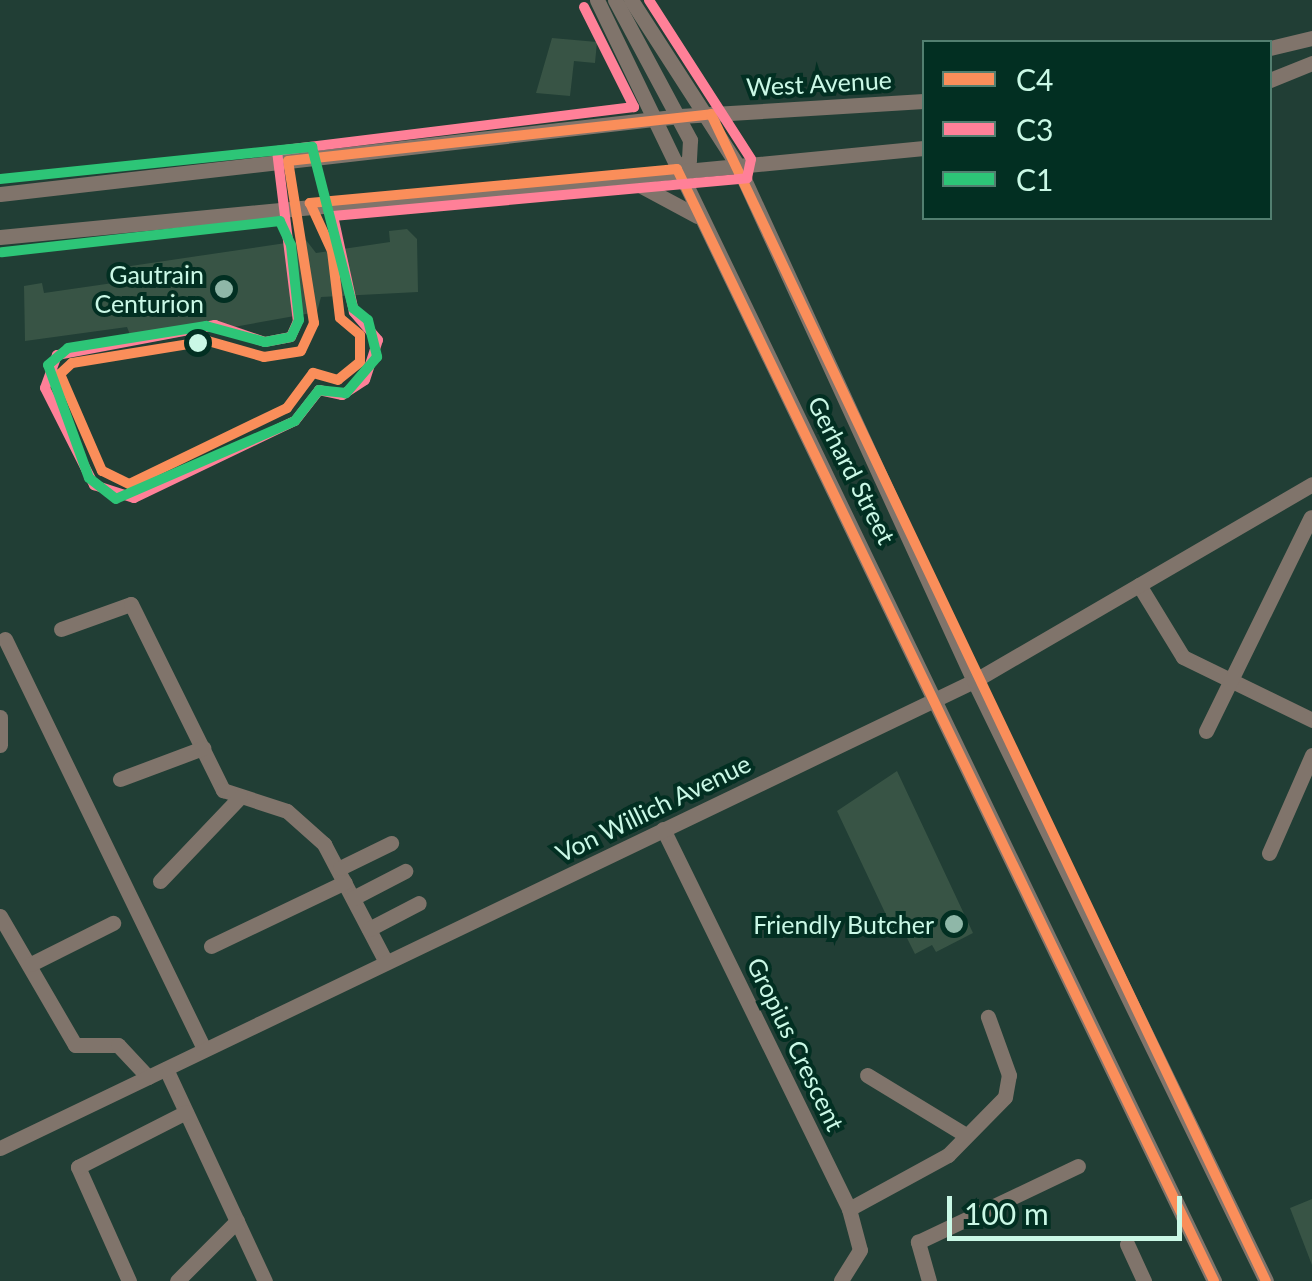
<!DOCTYPE html>
<style>
body{margin:0}
#map{position:relative;width:1312px;height:1281px;overflow:hidden;background:#213e35;font-family:Lato,sans-serif}
div>[style]{position:absolute}
.building>*{inset:0;background:#385445}
.minor>*{height:15px;margin:-7.5px;padding:0 7.5px;transform-origin:7.5px;border-radius:7.5px;background:#80746b}
.bus-1>*{height:10px;margin:-5px;padding:0 5px;transform-origin:5px;border-radius:5px;background:#fa8e5a}
.bus-2>*{height:10px;margin:-5px;padding:0 5px;transform-origin:5px;border-radius:5px;background:#ff8098}
.bus-3>*{height:10px;margin:-5px;padding:0 5px;transform-origin:5px;border-radius:5px;background:#2dc577}
.dots>*{width:28px;height:28px;translate:-50% -50%;box-sizing:border-box;border:5px solid #022f22;border-radius:50%}
span{translate:-50% -50%;white-space:nowrap;text-align:center;line-height:1.15;-webkit-text-stroke:8px #022f22;paint-order:stroke}
.street-label{font-size:25px;color:#caf8e6}
.poi-label{font-size:25px;color:#caf8e6}
.right{translate:-100% -50%;text-align:right}
.legend{position:absolute;left:922px;top:40px;width:350px;height:180px;box-sizing:border-box;background:#022f22;border:2px solid #527f70;margin:0;padding:12px 18px;list-style:none;font-size:30px;color:#caf8e6}
.legend li{display:flex;align-items:center;gap:20px;height:50px}
.legend b{width:50px;border:2px solid #527f70}
.scale{position:absolute;left:947px;top:1196px;width:235px;height:45px;box-sizing:border-box;border:5px solid #caf8e6;border-top:0;padding-left:12px;font-size:30px;line-height:35px;white-space:nowrap;color:#caf8e6;-webkit-text-stroke:8px #022f22;paint-order:stroke}
</style>
<div id="map">
<div class="building">
<i style="clip-path:polygon(552px 38px,597px 42px,595px 63px,574px 61px,570px 96px,536px 93px)"></i>
<i style="clip-path:polygon(407px 229px,417px 239px,418px 292px,321px 297px,317px 312px,134px 345px,127px 327px,25px 341px,24px 286px,42px 283px,44px 293px,120px 282px,124px 267px,306px 240px,316px 253px,390px 242px,389px 231px)"></i>
<i style="clip-path:polygon(897px 771px,973px 933px,936px 952px,932px 945px,915px 954px,905px 934px,897px 938px,837px 811px)"></i>
<i style="clip-path:polygon(1312px 1199px,1312px 1265px,1290px 1208px)"></i>
</div>
<div class="minor">
<i style="left:597px;top:0;width:1422px;rotate:64.28deg"></i>
<i style="left:615px;top:0;width:159px;rotate:61.8deg"></i>
<i style="left:690px;top:140px;width:20px;rotate:93deg"></i>
<i style="left:689px;top:160px;width:15px;rotate:143deg"></i>
<i style="left:631px;top:0;width:197px;rotate:57.2deg"></i>
<i style="left:738px;top:166px;width:566px;rotate:65.38deg"></i>
<i style="left:974px;top:681px;width:667px;rotate:64.05deg"></i>
<i style="left:1270px;top:48px;width:43px;rotate:-13.4deg"></i>
<i style="left:1270px;top:80px;width:45px;rotate:-22deg"></i>
<i style="left:630px;top:180px;width:76px;rotate:28.2deg"></i>
<i style="left:0;top:194px;width:684px;rotate:-6.54deg"></i>
<i style="left:680px;top:116px;width:244px;rotate:-3.5deg"></i>
<i style="left:0;top:237px;width:928px;rotate:-5.5deg"></i>
<i style="left:1139px;top:585px;width:84px;rotate:58.6deg"></i>
<i style="left:1183px;top:657px;width:144px;rotate:26deg"></i>
<i style="left:61px;top:629px;width:74px;rotate:-19.7deg"></i>
<i style="left:131px;top:604px;width:208px;rotate:63.7deg"></i>
<i style="left:223px;top:790px;width:67px;rotate:18.2deg"></i>
<i style="left:287px;top:811px;width:50px;rotate:41.7deg"></i>
<i style="left:324px;top:844px;width:133px;rotate:62.3deg"></i>
<i style="left:5px;top:639px;width:455px;rotate:64.1deg"></i>
<i style="left:0;top:717px;width:28px;rotate:90deg"></i>
<i style="left:1206px;top:731px;width:238px;rotate:-63.9deg"></i>
<i style="left:120px;top:779px;width:89px;rotate:-20.5deg"></i>
<i style="left:663px;top:829px;width:423px;rotate:63.9deg"></i>
<i style="left:849px;top:1209px;width:42px;rotate:75deg"></i>
<i style="left:860px;top:1250px;width:36px;rotate:122deg"></i>
<i style="left:1269px;top:853px;width:107px;rotate:-66.3deg"></i>
<i style="left:340px;top:868px;width:57px;rotate:-26.1deg"></i>
<i style="left:160px;top:881px;width:116px;rotate:-46.4deg"></i>
<i style="left:353px;top:898px;width:59px;rotate:-27.4deg"></i>
<i style="left:0;top:916px;width:149px;rotate:59.8deg"></i>
<i style="left:75px;top:1045px;width:43px"></i>
<i style="left:118px;top:1045px;width:44px;rotate:46.8deg"></i>
<i style="left:369px;top:929px;width:56px;rotate:-27.5deg"></i>
<i style="left:211px;top:946px;width:148px;rotate:-25.5deg"></i>
<i style="left:31px;top:964px;width:92px;rotate:-26.6deg"></i>
<i style="left:166px;top:1069px;width:234px;rotate:65deg"></i>
<i style="left:867px;top:1075px;width:114px;rotate:31.3deg"></i>
<i style="left:0;top:1148px;width:1080px;rotate:-25.62deg"></i>
<i style="left:974px;top:681px;width:391px;rotate:-30.2deg"></i>
<i style="left:849px;top:1209px;width:113px;rotate:-28.6deg"></i>
<i style="left:948px;top:1155px;width:81px;rotate:-45.5deg"></i>
<i style="left:1005px;top:1097px;width:22px;rotate:-80deg"></i>
<i style="left:1009px;top:1075px;width:62px;rotate:-109.9deg"></i>
<i style="left:1127px;top:1244px;width:41px;rotate:65.3deg"></i>
<i style="left:129px;top:1281px;width:125px;rotate:-114.1deg"></i>
<i style="left:78px;top:1167px;width:121px;rotate:-27deg"></i>
<i style="left:177px;top:1281px;width:85px;rotate:-45deg"></i>
<i style="left:929px;top:1281px;width:41px;rotate:-105.8deg"></i>
<i style="left:918px;top:1242px;width:177px;rotate:-25.4deg"></i>
</div>
<div class="bus-1">
<i style="left:1214px;top:1281px;width:1235px;rotate:-115.78deg"></i>
<i style="left:677px;top:169px;width:369px;rotate:174.7deg"></i>
<i style="left:310px;top:203px;width:53px;rotate:65.4deg"></i>
<i style="left:332px;top:251px;width:67px;rotate:83.2deg"></i>
<i style="left:340px;top:318px;width:26px;rotate:40deg"></i>
<i style="left:360px;top:335px;width:27px;rotate:90deg"></i>
<i style="left:360px;top:362px;width:28px;rotate:141deg"></i>
<i style="left:338px;top:380px;width:26px;rotate:-164deg"></i>
<i style="left:313px;top:373px;width:44px;rotate:126.6deg"></i>
<i style="left:287px;top:408px;width:175px;rotate:154.3deg"></i>
<i style="left:129px;top:484px;width:30px;rotate:-154deg"></i>
<i style="left:102px;top:471px;width:106px;rotate:-113.4deg"></i>
<i style="left:60px;top:374px;width:16px;rotate:-43deg"></i>
<i style="left:72px;top:363px;width:138px;rotate:-9.2deg"></i>
<i style="left:208px;top:341px;width:58px;rotate:15.9deg"></i>
<i style="left:264px;top:357px;width:37px;rotate:-9deg"></i>
<i style="left:301px;top:351px;width:31px;rotate:-65deg"></i>
<i style="left:314px;top:323px;width:164px;rotate:-99.1deg"></i>
<i style="left:288px;top:161px;width:426px;rotate:-6.3deg"></i>
<i style="left:711px;top:114px;width:1292px;rotate:64.57deg"></i>
</div>
<div class="bus-2">
<i style="left:584px;top:7px;width:112px;rotate:63.4deg"></i>
<i style="left:634px;top:107px;width:360px;rotate:173deg"></i>
<i style="left:277px;top:151px;width:171px;rotate:83deg"></i>
<i style="left:298px;top:321px;width:17px;rotate:114deg"></i>
<i style="left:291px;top:337px;width:26px;rotate:169deg"></i>
<i style="left:265px;top:342px;width:53px;rotate:-161.2deg"></i>
<i style="left:215px;top:325px;width:161px;rotate:169.2deg"></i>
<i style="left:57px;top:355px;width:35px;rotate:110deg"></i>
<i style="left:45px;top:388px;width:109px;rotate:63.2deg"></i>
<i style="left:94px;top:485px;width:42px;rotate:18deg"></i>
<i style="left:134px;top:498px;width:178px;rotate:-25.6deg"></i>
<i style="left:295px;top:421px;width:39px;rotate:-52deg"></i>
<i style="left:319px;top:390px;width:24px;rotate:12deg"></i>
<i style="left:342px;top:395px;width:27px;rotate:-33deg"></i>
<i style="left:365px;top:380px;width:42px;rotate:-72deg"></i>
<i style="left:378px;top:340px;width:37px;rotate:-131deg"></i>
<i style="left:354px;top:312px;width:98px;rotate:-102.3deg"></i>
<i style="left:333px;top:216px;width:416px;rotate:-5.2deg"></i>
<i style="left:747px;top:178px;width:19px;rotate:-78deg"></i>
<i style="left:751px;top:159px;width:189px;rotate:-122.7deg"></i>
</div>
<div class="bus-3">
<i style="left:0;top:179px;width:314px;rotate:-5.9deg"></i>
<i style="left:312px;top:147px;width:166px;rotate:75.7deg"></i>
<i style="left:353px;top:308px;width:19px;rotate:39deg"></i>
<i style="left:368px;top:320px;width:38px;rotate:76deg"></i>
<i style="left:377px;top:357px;width:48px;rotate:130.7deg"></i>
<i style="left:346px;top:393px;width:27px;rotate:-174deg"></i>
<i style="left:319px;top:390px;width:39px;rotate:128deg"></i>
<i style="left:295px;top:421px;width:195px;rotate:156.5deg"></i>
<i style="left:116px;top:499px;width:34px;rotate:-142deg"></i>
<i style="left:89px;top:478px;width:120px;rotate:-109.9deg"></i>
<i style="left:48px;top:365px;width:26px;rotate:-40deg"></i>
<i style="left:68px;top:348px;width:140px;rotate:-9.1deg"></i>
<i style="left:206px;top:326px;width:61px;rotate:15.2deg"></i>
<i style="left:265px;top:342px;width:26px;rotate:-11deg"></i>
<i style="left:291px;top:337px;width:19px;rotate:-65deg"></i>
<i style="left:299px;top:320px;width:75px;rotate:-96.1deg"></i>
<i style="left:291px;top:245px;width:26px;rotate:-115deg"></i>
<i style="left:280px;top:221px;width:280px;rotate:173.6deg"></i>
</div>
<div class="dots">
<i style="left:224px;top:289px;background:#8fb7a8"></i>
<i style="left:198px;top:343px;background:#caf8e6"></i>
<i style="left:954px;top:924px;background:#8fb7a8"></i>
</div>
<div class="street-label">
<span style="left:819px;top:83px;rotate:-3deg">West Avenue</span>
<span style="left:852px;top:470px;rotate:63deg">Gerhard Street</span>
<span style="left:653px;top:808px;rotate:-26deg">Von Willich Avenue</span>
<span style="left:796px;top:1044px;rotate:64deg">Gropius Crescent</span>
</div>
<div class="poi-label">
<span class="right" style="left:204px;top:289px">Gautrain<br>Centurion</span>
<span class="right" style="left:934px;top:924px">Friendly Butcher</span>
</div>
<ul class="legend">
<li><b style="height:12px;background:#fa8e5a"></b>C4</li>
<li><b style="height:12px;background:#ff8098"></b>C3</li>
<li><b style="height:12px;background:#2dc577"></b>C1</li>
</ul>
<div class="scale">100 m</div>
</div>
